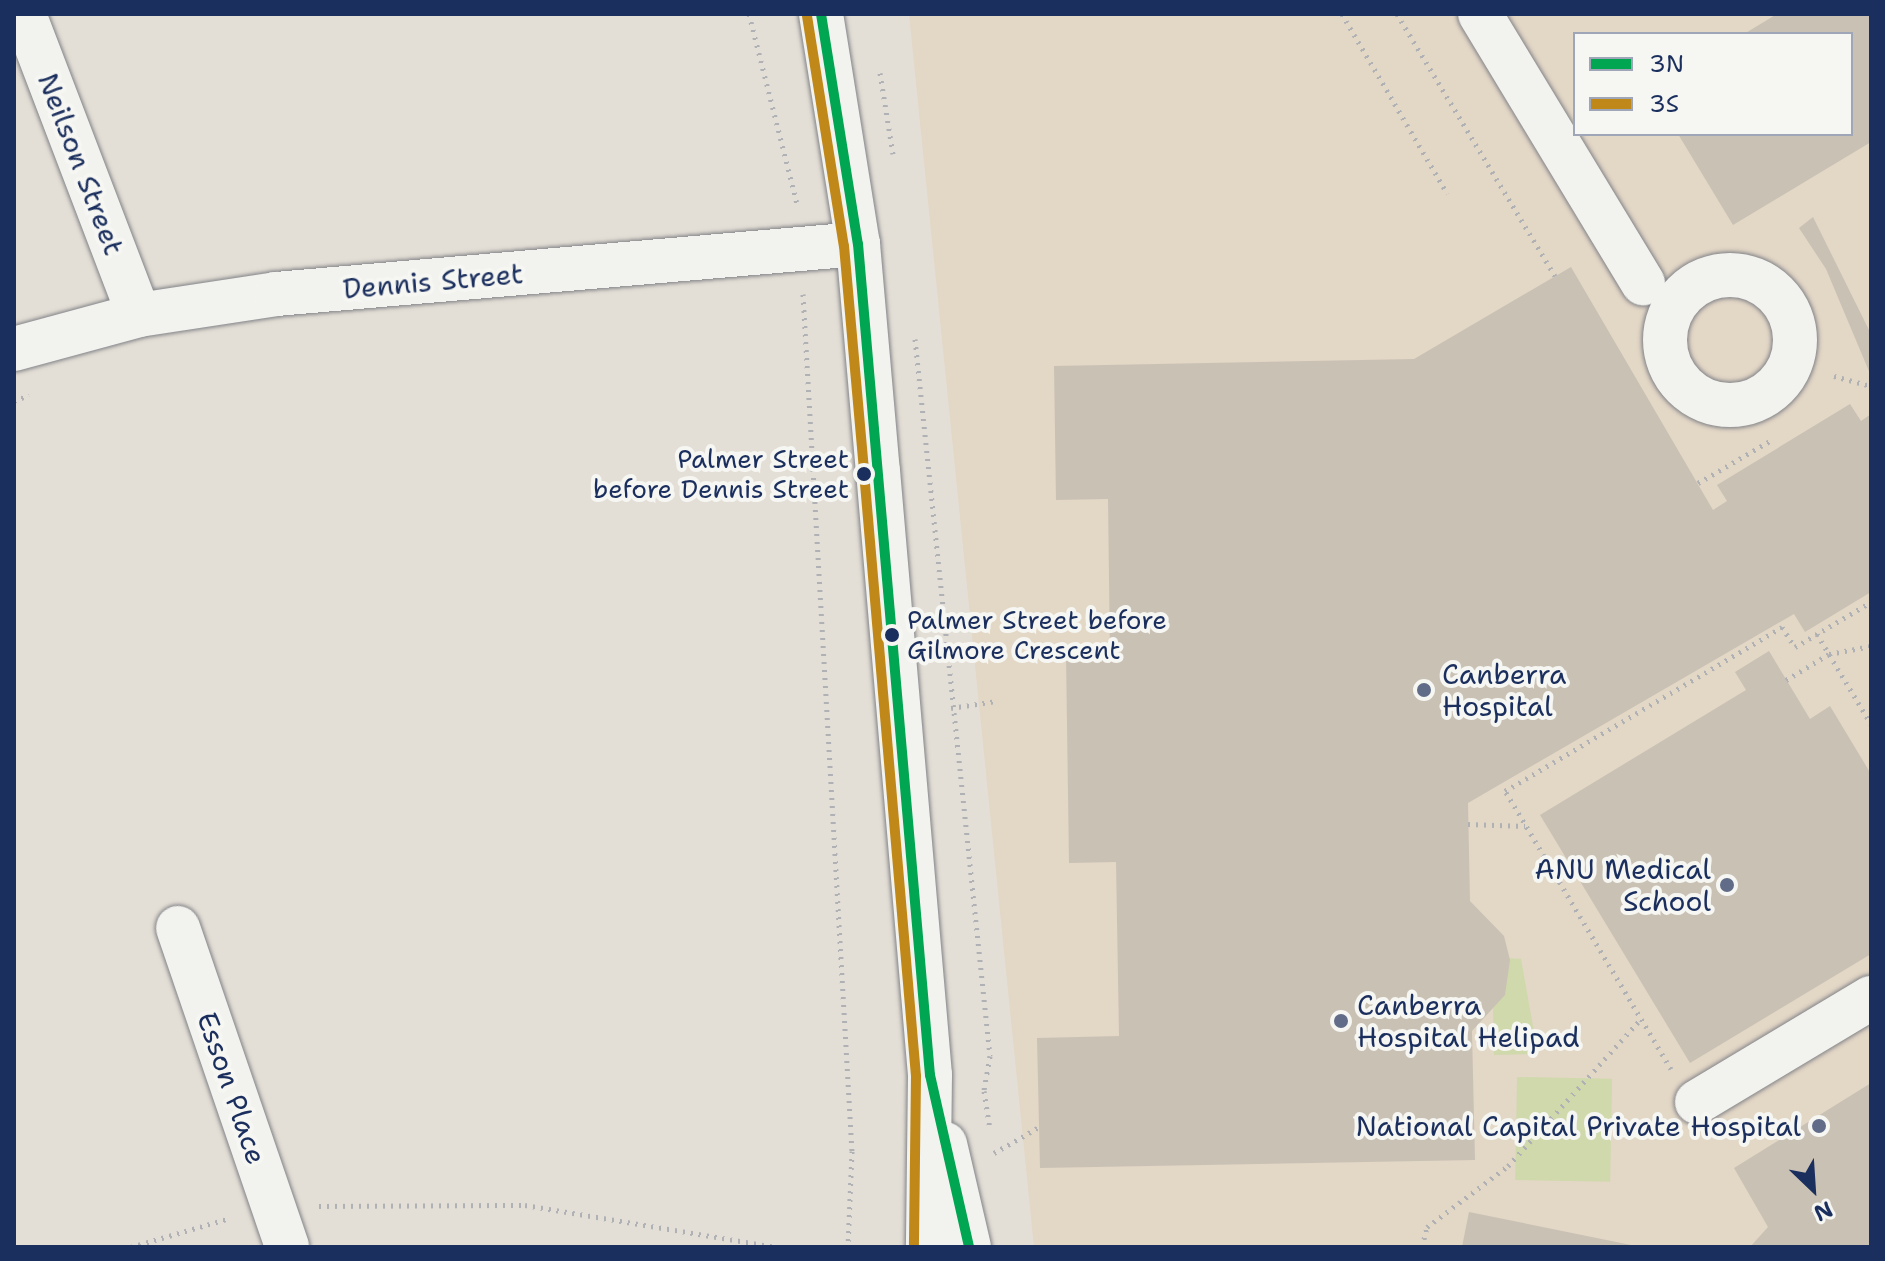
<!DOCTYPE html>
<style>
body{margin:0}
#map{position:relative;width:1885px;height:1261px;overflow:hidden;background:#e4dfd6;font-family:"Shantell Sans",sans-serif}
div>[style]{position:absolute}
.built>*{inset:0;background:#e3d7c6}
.green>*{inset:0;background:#d0d9ac;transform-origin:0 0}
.building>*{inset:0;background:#cac1b5}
.path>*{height:5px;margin-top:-2.5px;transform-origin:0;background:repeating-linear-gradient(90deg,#afb1b5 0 2px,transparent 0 8px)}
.roads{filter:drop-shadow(0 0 2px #828388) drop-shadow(0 0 2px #828388)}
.minor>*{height:44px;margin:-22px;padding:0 22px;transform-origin:22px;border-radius:22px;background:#f2f2ef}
.minor>.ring{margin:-22px;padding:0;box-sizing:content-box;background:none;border:44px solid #f2f2ef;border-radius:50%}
.bus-1>*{height:10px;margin:-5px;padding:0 5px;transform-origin:5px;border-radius:5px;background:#00a651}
.bus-2>*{height:10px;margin:-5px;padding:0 5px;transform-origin:5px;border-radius:5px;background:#c08818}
.dots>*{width:22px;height:22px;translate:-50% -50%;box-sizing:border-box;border:4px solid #f6f6f2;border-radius:50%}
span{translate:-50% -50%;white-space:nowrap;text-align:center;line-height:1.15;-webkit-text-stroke:8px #f6f6f2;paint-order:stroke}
.bus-label{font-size:26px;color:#1b2f5e}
.right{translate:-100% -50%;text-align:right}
.left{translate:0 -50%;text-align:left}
.street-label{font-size:28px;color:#1b2f5e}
.poi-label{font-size:28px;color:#1b2f5e}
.frame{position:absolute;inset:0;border:16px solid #1b2f5e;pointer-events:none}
.legend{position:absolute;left:1573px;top:32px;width:280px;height:104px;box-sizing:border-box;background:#f6f6f2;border:2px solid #9ea6b7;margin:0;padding:10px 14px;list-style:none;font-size:24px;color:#1b2f5e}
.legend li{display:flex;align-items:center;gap:16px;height:40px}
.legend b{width:40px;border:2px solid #9ea6b7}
.north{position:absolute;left:1773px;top:1149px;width:80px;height:80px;-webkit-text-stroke:6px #f6f6f2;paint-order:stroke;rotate:155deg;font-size:22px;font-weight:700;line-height:32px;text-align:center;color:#1b2f5e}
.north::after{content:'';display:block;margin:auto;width:28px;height:36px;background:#1b2f5e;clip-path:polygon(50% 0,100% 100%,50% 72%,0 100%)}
</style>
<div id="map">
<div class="built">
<i style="clip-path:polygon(evenodd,909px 14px,1871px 14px,1871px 1247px,1034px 1247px,909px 14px,1575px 34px,1851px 34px,1851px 134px,1575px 134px,1575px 34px)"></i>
</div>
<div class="green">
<i style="clip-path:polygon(1492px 957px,1521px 959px,1538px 1054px,1494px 1055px)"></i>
<i style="left:1517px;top:1077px;width:95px;height:103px;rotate:1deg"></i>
</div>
<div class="building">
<i style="clip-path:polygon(1777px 14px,1871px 14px,1871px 142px,1733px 225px,1678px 134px,1851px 134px,1851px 34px,1744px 34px)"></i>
<i style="clip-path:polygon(1813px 217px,1871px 334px,1871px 376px,1826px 269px,1799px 228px)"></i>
<i style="clip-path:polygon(1571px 267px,1713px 510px,1727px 501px,1717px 485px,1850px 404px,1861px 421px,1871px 414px,1871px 592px,1805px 632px,1794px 614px,1468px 803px,1470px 901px,1504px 936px,1510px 960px,1505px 995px,1472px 1031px,1475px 1160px,1040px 1168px,1037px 1038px,1119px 1036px,1116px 862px,1069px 863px,1066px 655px,1110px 654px,1108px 499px,1056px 500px,1054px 366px,1414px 359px)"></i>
<i style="clip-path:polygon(1769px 651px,1810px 719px,1830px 706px,1871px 774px,1871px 954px,1690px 1063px,1540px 815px,1746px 690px,1735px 672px)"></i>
<i style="clip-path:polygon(1871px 1083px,1871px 1247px,1750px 1247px,1768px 1227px,1734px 1168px)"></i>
<i style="clip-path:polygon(1469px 1212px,1636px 1246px,1636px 1247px,1462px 1247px)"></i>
</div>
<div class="path">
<i style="left:749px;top:14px;width:196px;rotate:75.8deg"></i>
<i style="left:1342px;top:14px;width:208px;rotate:59.6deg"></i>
<i style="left:1397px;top:14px;width:306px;rotate:58.9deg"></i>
<i style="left:880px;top:73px;width:82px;rotate:80.9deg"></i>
<i style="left:803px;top:294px;width:858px;rotate:86.73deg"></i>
<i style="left:852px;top:1151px;width:96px;rotate:92.4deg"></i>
<i style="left:915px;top:339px;width:721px;rotate:84.03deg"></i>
<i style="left:990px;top:1056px;width:36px;rotate:100deg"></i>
<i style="left:984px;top:1091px;width:37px;rotate:81deg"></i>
<i style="left:1834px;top:376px;width:38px;rotate:15deg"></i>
<i style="left:14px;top:401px;width:16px;rotate:-22deg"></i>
<i style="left:1698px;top:483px;width:83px;rotate:-30.3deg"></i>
<i style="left:1817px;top:634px;width:105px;rotate:59deg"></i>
<i style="left:1786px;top:680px;width:50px;rotate:-31.2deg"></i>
<i style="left:1829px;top:654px;width:43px;rotate:-10.8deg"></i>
<i style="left:951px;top:708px;width:47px;rotate:-8.7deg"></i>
<i style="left:1468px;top:824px;width:57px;rotate:2deg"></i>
<i style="left:1671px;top:1069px;width:324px;rotate:-120.8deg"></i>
<i style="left:1505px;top:791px;width:322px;rotate:-30.6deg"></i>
<i style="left:1782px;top:627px;width:24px;rotate:57deg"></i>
<i style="left:1795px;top:647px;width:88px;rotate:-30.6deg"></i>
<i style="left:994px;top:1153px;width:52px;rotate:-30deg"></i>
<i style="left:319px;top:1206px;width:206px;rotate:-0.3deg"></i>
<i style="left:525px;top:1205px;width:255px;rotate:9.5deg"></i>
<i style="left:131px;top:1247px;width:103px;rotate:-16.3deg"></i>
<i style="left:1422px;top:1247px;width:21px;rotate:-76deg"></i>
<i style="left:1427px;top:1227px;width:101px;rotate:-37deg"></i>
<i style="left:1508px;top:1166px;width:198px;rotate:-47.9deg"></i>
</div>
<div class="roads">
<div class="minor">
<i style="left:24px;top:14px;width:322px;rotate:69.1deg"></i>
<i style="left:821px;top:14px;width:233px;rotate:80.9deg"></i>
<i style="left:858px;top:244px;width:228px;rotate:85deg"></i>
<i style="left:878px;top:471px;width:606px;rotate:85.08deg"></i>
<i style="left:930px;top:1075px;width:172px;rotate:90.7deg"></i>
<i style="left:1480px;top:14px;width:315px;rotate:58.8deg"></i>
<i class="ring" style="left:1665px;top:275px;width:86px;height:86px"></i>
<i style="left:14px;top:349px;width:130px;rotate:-15.2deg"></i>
<i style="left:139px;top:315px;width:139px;rotate:-8.7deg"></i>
<i style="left:276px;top:294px;width:584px;rotate:-4.91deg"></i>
<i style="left:178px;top:928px;width:337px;rotate:71.1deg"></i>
<i style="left:1697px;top:1102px;width:203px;rotate:-30.9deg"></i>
<i style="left:945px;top:1144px;width:106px;rotate:76.9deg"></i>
</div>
</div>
<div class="bus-1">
<i style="left:821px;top:14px;width:233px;rotate:80.9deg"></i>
<i style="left:858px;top:244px;width:834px;rotate:85.05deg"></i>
<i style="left:930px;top:1075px;width:176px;rotate:77.2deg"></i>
</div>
<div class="bus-2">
<i style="left:807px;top:16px;width:233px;rotate:80.9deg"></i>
<i style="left:844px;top:246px;width:227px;rotate:84.9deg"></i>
<i style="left:864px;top:472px;width:606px;rotate:85.08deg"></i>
<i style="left:916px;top:1076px;width:171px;rotate:90.7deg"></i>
</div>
<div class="dots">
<i style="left:864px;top:474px;background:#1b2f5e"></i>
<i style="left:892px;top:635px;background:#1b2f5e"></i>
<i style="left:1424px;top:690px;background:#616d88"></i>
<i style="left:1727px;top:885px;background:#616d88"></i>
<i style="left:1341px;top:1021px;background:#616d88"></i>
<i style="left:1819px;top:1126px;background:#616d88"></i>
</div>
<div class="bus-label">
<span class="right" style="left:849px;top:474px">Palmer Street<br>before Dennis Street</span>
<span class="left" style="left:907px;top:635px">Palmer Street before<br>Gilmore Crescent</span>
</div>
<div class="street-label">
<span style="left:81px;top:164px;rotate:69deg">Neilson Street</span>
<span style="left:433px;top:281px;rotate:-5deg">Dennis Street</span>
<span style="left:232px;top:1088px;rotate:71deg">Esson Place</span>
</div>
<div class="poi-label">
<span class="left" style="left:1442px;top:690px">Canberra<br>Hospital</span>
<span class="right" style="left:1711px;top:885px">ANU Medical<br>School</span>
<span class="left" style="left:1357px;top:1021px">Canberra<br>Hospital Helipad</span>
<span class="right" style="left:1801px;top:1126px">National Capital Private Hospital</span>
</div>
<div class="frame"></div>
<ul class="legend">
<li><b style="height:10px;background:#00a651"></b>3N</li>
<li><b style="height:10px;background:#c08818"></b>3S</li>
</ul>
<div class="north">N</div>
</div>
